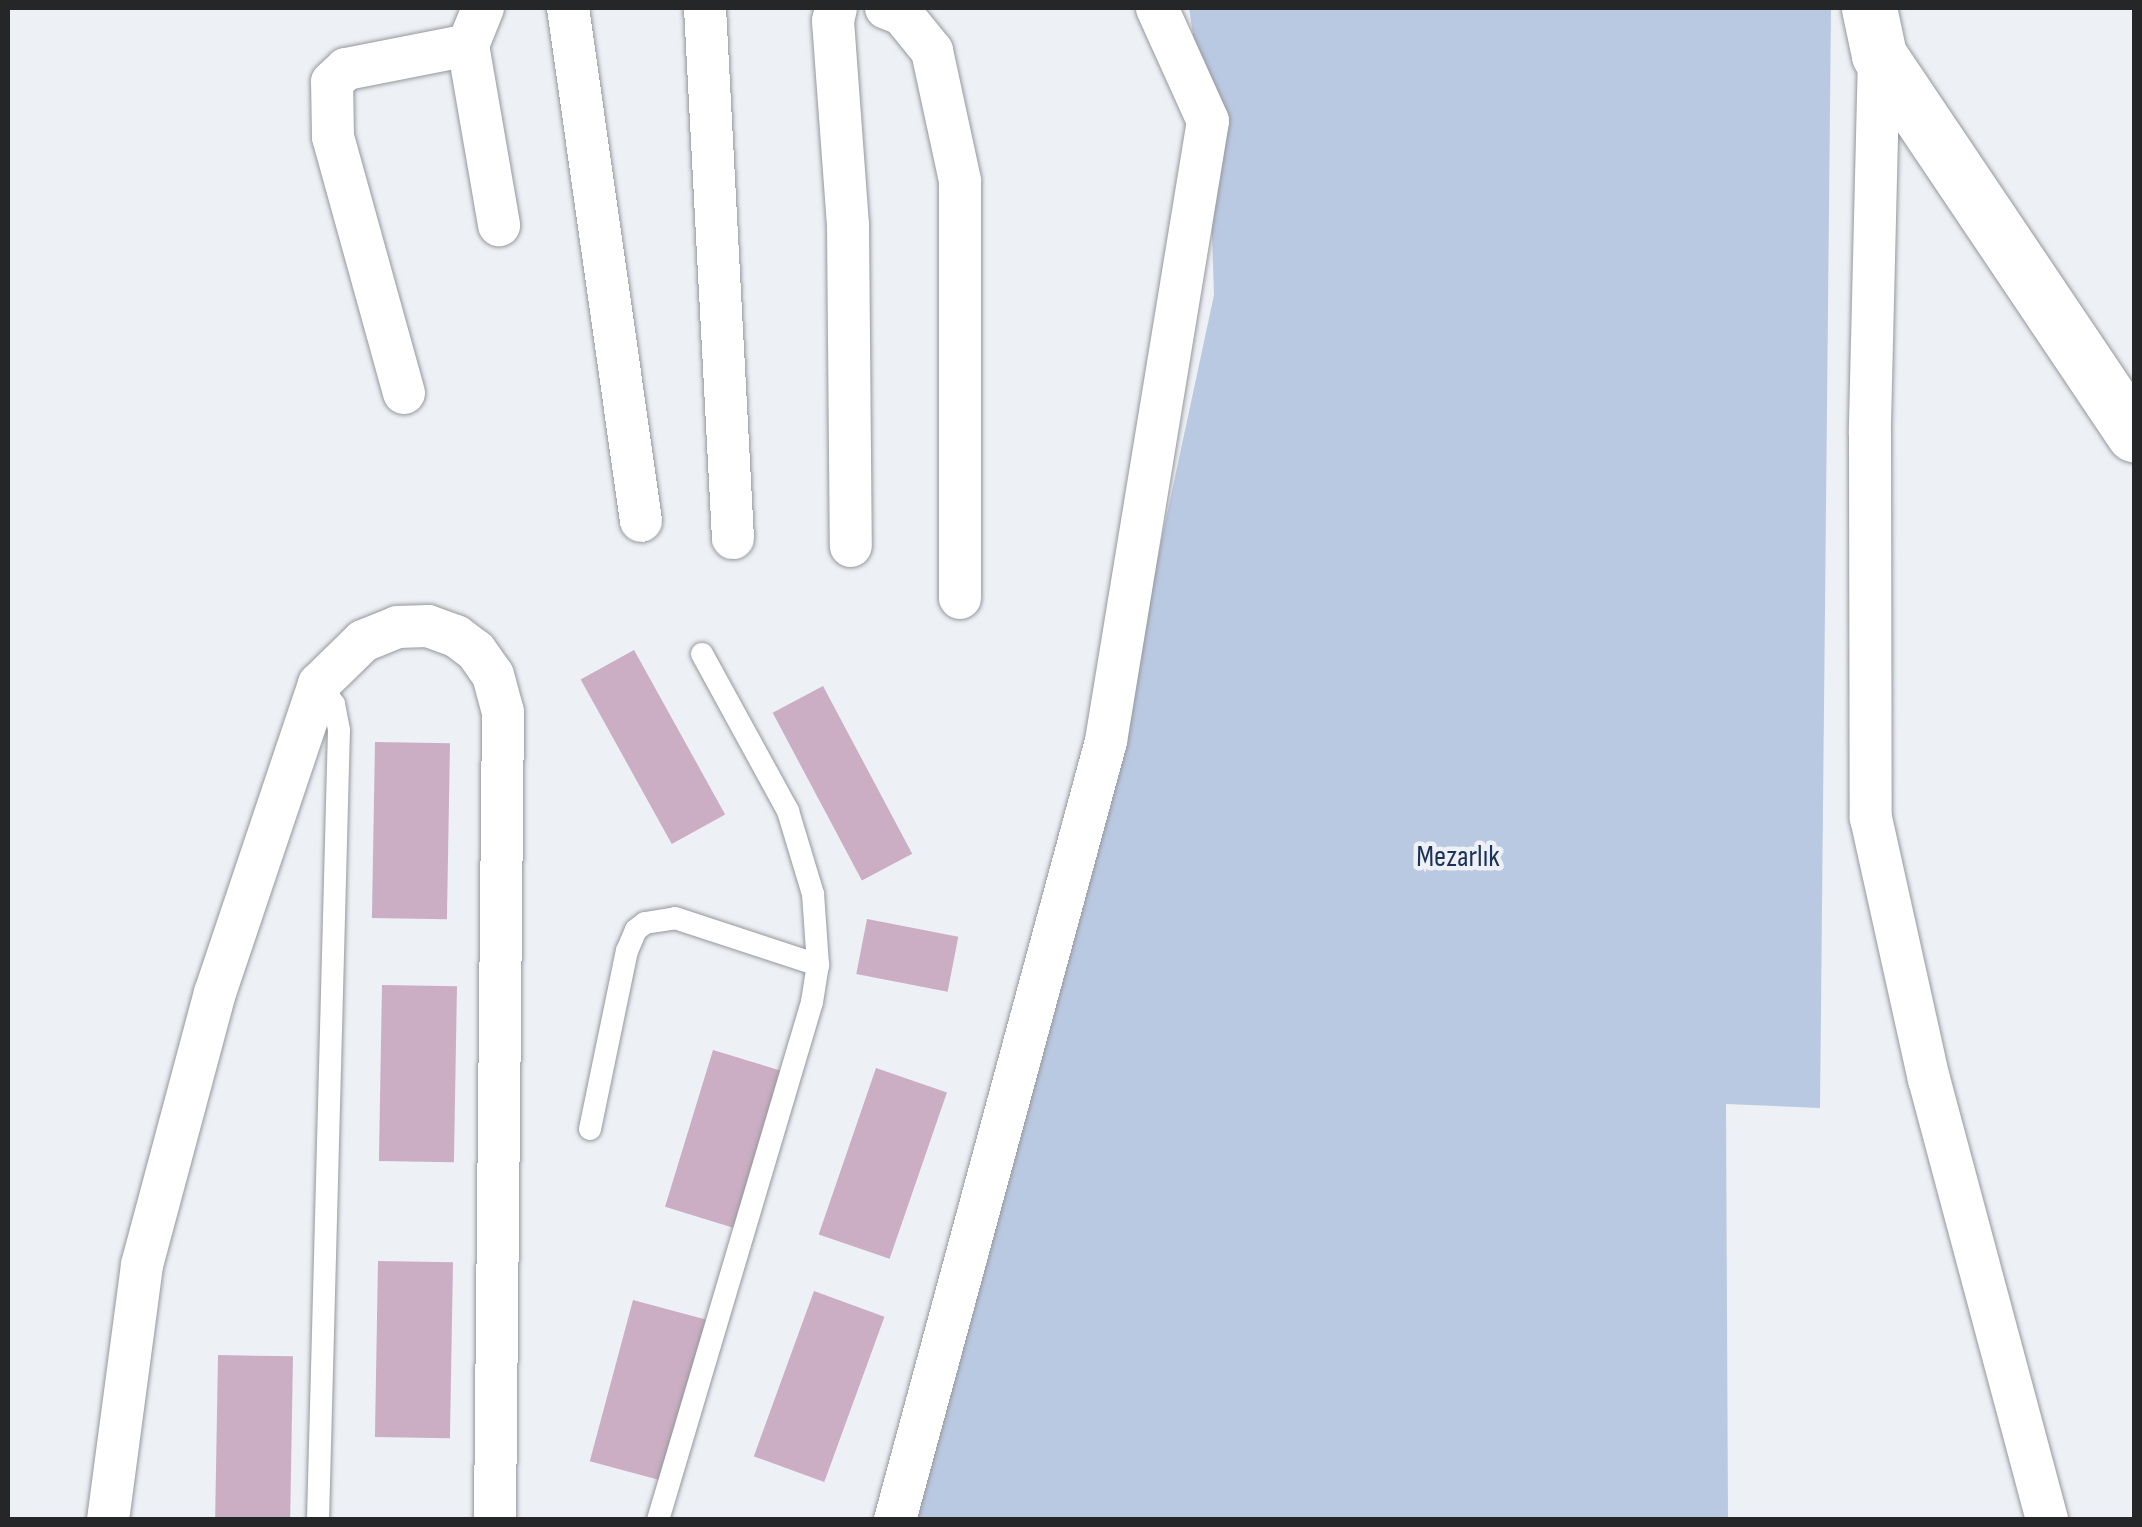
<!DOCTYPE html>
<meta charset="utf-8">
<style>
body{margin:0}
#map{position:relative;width:2142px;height:1527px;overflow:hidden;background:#edf0f5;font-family:"Sofia Sans Condensed",sans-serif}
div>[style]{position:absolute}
.green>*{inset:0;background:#bac9e2}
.building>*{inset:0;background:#cbaec3;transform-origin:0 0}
.roads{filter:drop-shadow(0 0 2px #95989c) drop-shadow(0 0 2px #95989c)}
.service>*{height:22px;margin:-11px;padding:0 11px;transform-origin:11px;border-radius:11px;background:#fff}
.minor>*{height:42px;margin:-21px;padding:0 21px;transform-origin:21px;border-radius:21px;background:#fff}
.secondary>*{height:55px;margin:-27.5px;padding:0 27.5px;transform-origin:27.5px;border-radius:27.5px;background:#fff}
span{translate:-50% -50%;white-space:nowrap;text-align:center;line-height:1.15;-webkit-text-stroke:9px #edf0f5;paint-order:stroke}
.park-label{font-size:30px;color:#1c3258}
.frame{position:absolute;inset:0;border:10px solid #252627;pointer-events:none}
</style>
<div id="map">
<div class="green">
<i style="clip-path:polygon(1189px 8px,1831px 8px,1820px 1108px,1726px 1104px,1728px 1519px,911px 1520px,1148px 603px,1214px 295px,1209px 144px)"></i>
</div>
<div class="building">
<i style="left:634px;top:650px;width:188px;height:61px;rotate:61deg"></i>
<i style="left:823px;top:686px;width:190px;height:57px;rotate:62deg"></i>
<i style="left:375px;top:742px;width:75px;height:176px;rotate:1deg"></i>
<i style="left:867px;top:919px;width:93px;height:56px;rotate:11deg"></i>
<i style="left:382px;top:985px;width:75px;height:176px;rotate:1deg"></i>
<i style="left:713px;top:1050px;width:78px;height:164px;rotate:17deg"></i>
<i style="left:876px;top:1068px;width:75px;height:176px;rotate:19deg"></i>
<i style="left:378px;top:1261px;width:75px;height:176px;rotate:1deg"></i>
<i style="left:814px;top:1291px;width:75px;height:176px;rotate:20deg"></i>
<i style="left:633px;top:1300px;width:79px;height:167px;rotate:15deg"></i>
<i style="left:218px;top:1355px;width:75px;height:165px;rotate:1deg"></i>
</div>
<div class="roads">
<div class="service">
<i style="left:590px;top:1129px;width:182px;rotate:-78.3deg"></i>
<i style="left:627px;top:951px;width:23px;rotate:-67deg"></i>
<i style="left:636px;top:930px;width:11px;rotate:-38deg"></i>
<i style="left:645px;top:923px;width:30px;rotate:-9deg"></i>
<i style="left:675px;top:918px;width:151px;rotate:18.2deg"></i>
<i style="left:318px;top:1520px;width:790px;rotate:-88.48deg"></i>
<i style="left:339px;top:730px;width:26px;rotate:-101deg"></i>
<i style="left:334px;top:704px;width:25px;rotate:-127deg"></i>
<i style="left:658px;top:1520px;width:540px;rotate:-73.44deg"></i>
<i style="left:812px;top:1002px;width:37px;rotate:-81deg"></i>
<i style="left:818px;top:965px;width:71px;rotate:-94deg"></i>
<i style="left:813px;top:894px;width:87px;rotate:-106.8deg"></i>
<i style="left:788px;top:811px;width:179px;rotate:-118.7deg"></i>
</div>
<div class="minor">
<i style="left:483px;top:8px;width:40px;rotate:112deg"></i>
<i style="left:468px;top:45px;width:183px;rotate:80.2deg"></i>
<i style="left:568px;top:8px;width:518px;rotate:81.9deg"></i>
<i style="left:705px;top:8px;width:531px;rotate:86.98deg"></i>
<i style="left:836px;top:8px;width:13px;rotate:103deg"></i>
<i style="left:833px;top:21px;width:205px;rotate:85.8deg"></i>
<i style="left:848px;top:225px;width:321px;rotate:89.5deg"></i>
<i style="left:886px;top:8px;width:17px;rotate:21deg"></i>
<i style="left:902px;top:14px;width:48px;rotate:51deg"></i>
<i style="left:932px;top:51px;width:133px;rotate:77.8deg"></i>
<i style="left:960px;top:181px;width:417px;rotate:90deg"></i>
<i style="left:1879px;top:55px;width:379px;rotate:91.4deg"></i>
<i style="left:1870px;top:434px;width:384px;rotate:89.9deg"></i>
<i style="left:1871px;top:818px;width:267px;rotate:77.5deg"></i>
<i style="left:1929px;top:1079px;width:457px;rotate:75deg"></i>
<i style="left:404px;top:393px;width:266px;rotate:-105.5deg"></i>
<i style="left:333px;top:137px;width:55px;rotate:-91deg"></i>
<i style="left:332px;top:82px;width:19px;rotate:-43deg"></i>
<i style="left:346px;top:69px;width:124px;rotate:-11.1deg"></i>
<i style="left:108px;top:1520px;width:257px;rotate:-82.4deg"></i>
<i style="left:142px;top:1265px;width:282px;rotate:-75deg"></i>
<i style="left:215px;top:993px;width:326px;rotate:-71.4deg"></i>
<i style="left:319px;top:684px;width:62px;rotate:-44.3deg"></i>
<i style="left:363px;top:641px;width:37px;rotate:-22deg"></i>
<i style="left:397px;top:627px;width:31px;rotate:-2deg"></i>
<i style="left:428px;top:626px;width:30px;rotate:20deg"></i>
<i style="left:456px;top:636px;width:25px;rotate:37deg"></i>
<i style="left:476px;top:651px;width:29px;rotate:55deg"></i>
<i style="left:493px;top:675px;width:38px;rotate:75deg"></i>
<i style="left:503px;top:712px;width:808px;rotate:90.57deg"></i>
<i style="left:895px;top:1520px;width:807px;rotate:-74.84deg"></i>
<i style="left:1106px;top:741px;width:628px;rotate:-80.66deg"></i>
<i style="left:1208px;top:121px;width:124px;rotate:-114.3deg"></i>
</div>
<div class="secondary">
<i style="left:1869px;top:8px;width:48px;rotate:78deg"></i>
<i style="left:1879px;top:55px;width:457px;rotate:56.1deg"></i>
</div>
</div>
<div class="park-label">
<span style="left:1458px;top:857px">Mezarlık</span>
</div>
<div class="frame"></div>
</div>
